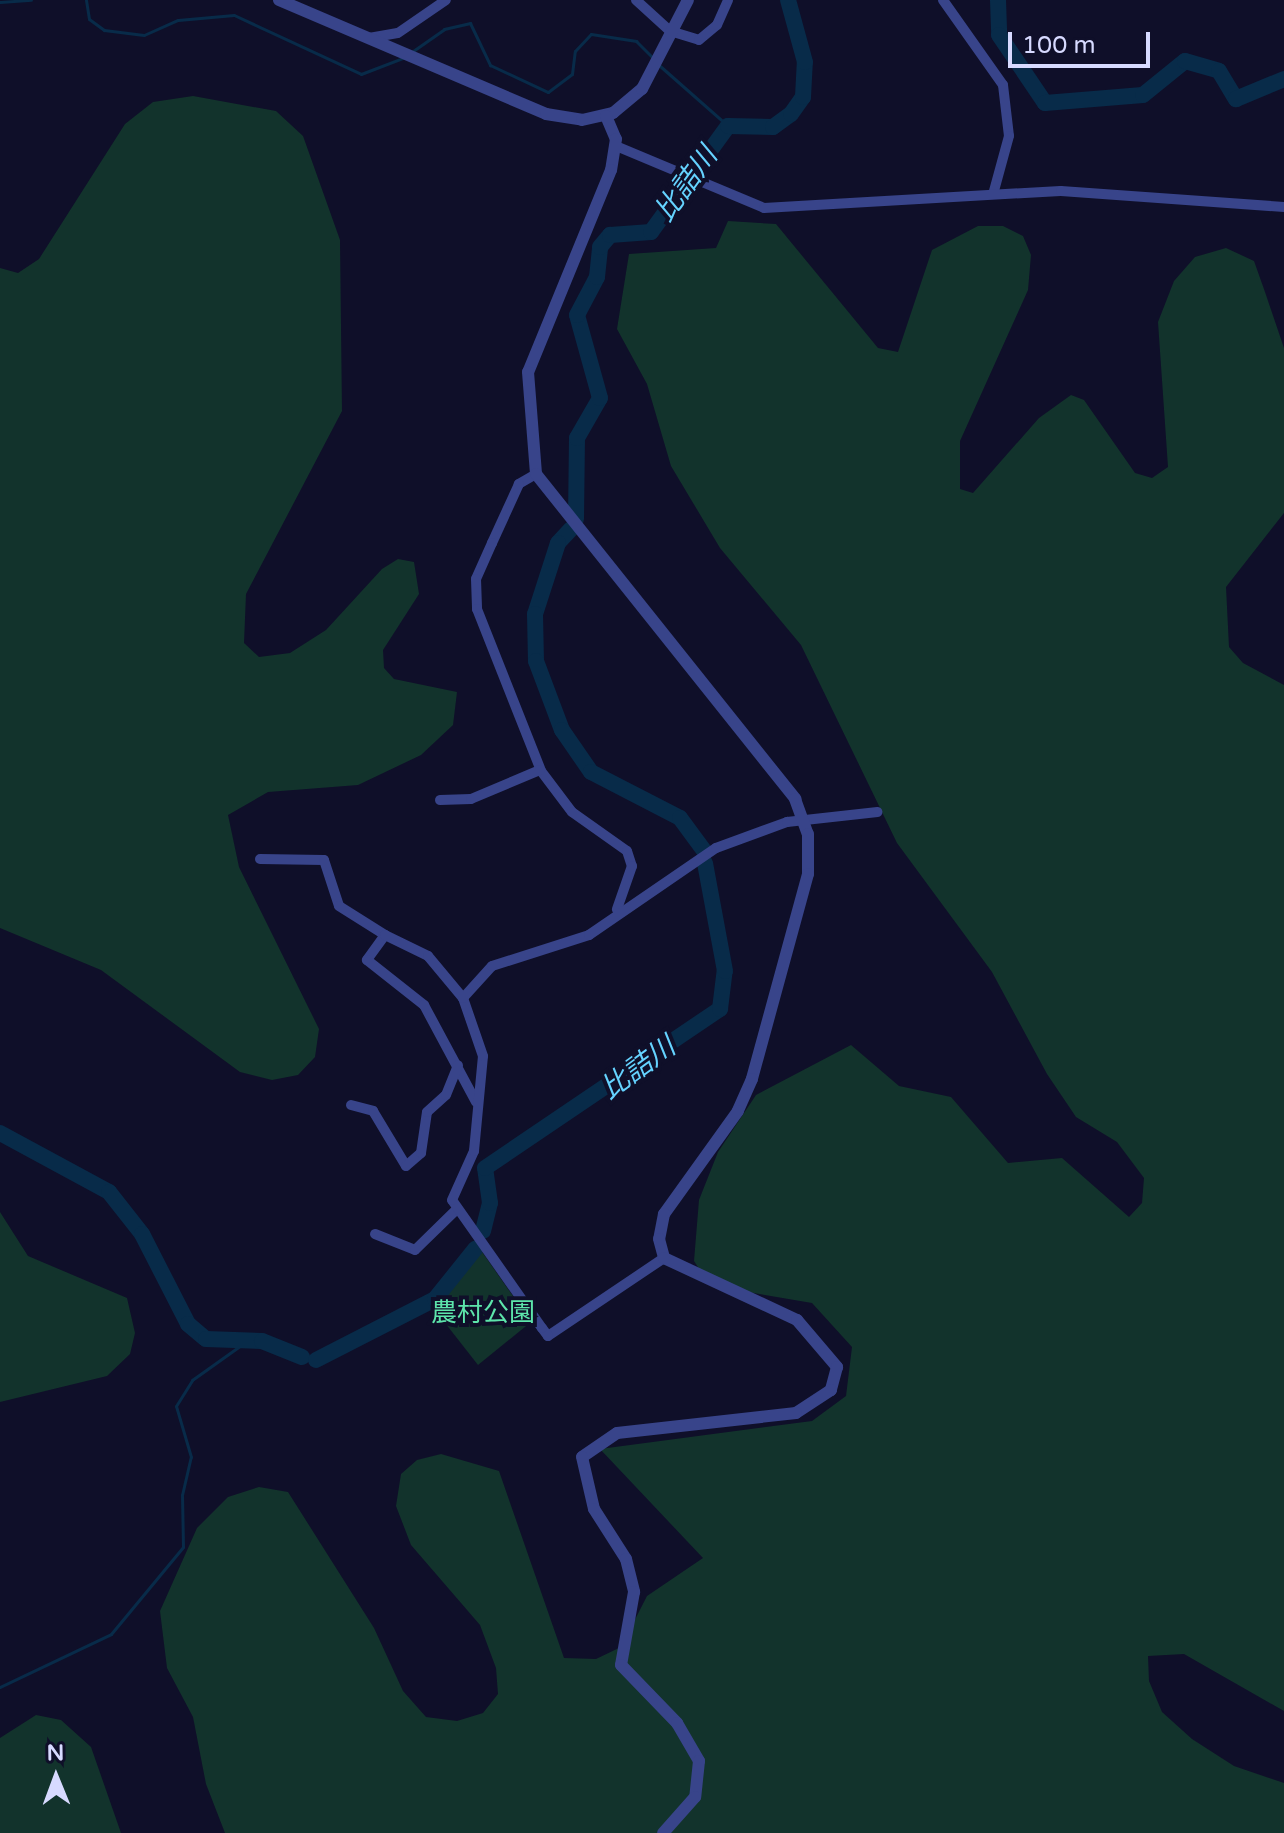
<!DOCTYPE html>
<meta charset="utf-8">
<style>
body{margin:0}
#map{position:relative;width:1284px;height:1833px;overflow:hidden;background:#0f0f29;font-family:"Varela Round","Noto Sans JP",sans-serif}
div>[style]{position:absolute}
.green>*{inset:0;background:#12332c}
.stream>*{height:3px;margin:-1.5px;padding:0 1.5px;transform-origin:1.5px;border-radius:1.5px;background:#082b49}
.river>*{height:16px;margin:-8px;padding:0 8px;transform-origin:8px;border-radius:8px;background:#082b49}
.minor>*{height:10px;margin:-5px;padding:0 5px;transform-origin:5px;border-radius:5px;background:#38448a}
.tertiary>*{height:12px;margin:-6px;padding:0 6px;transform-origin:6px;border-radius:6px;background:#38448a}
span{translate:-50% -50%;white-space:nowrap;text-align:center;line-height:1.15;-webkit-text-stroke:8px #0f0f29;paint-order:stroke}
.park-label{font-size:26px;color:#5de5ab}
.water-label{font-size:28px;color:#65d3ff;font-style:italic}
.north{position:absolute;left:16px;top:1737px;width:80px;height:80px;-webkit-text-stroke:6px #0f0f29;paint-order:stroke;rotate:359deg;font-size:22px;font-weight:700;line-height:32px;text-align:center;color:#d7daff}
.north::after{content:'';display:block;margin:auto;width:28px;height:36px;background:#d7daff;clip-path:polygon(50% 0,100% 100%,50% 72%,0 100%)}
.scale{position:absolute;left:1008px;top:32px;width:142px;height:36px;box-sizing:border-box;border:4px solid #d7daff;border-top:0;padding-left:10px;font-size:24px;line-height:28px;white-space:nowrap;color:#d7daff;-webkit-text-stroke:6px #0f0f29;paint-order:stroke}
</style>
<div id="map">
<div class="green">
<i style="clip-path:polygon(193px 96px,276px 111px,303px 136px,340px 240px,342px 411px,246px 594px,244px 643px,259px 657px,290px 653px,326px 630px,382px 569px,398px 559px,414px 562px,419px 594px,383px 650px,384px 668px,394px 679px,457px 692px,453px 725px,421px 755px,358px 785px,268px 792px,228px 815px,239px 867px,319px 1029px,315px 1057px,298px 1075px,272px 1080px,240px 1072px,101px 970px,0 928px,0 268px,18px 273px,39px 259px,125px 124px,153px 102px)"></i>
<i style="clip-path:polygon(728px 221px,776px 224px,878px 348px,898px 352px,932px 250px,978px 226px,1003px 226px,1023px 236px,1031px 255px,1028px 290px,960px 441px,960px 489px,973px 493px,1039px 418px,1071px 395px,1084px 400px,1135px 473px,1152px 478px,1168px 467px,1158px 322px,1174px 281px,1195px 257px,1226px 248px,1254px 261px,1265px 292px,1284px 348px,1284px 513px,1226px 587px,1229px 647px,1243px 663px,1284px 685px,1284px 1711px,1184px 1654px,1148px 1656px,1149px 1681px,1162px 1712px,1192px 1739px,1234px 1766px,1284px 1783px,1284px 1833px,225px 1833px,206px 1784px,193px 1717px,167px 1668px,160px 1611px,197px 1528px,228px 1497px,259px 1487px,288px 1492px,374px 1628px,403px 1691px,426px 1717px,457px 1721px,483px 1713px,498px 1694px,496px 1668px,480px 1625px,411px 1545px,396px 1506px,401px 1474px,417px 1460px,441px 1454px,499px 1471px,564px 1658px,596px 1659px,621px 1647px,647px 1596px,703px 1558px,600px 1449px,812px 1421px,846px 1396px,852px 1347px,812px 1303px,736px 1290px,703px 1275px,694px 1261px,699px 1200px,718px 1152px,756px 1095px,851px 1045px,899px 1086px,951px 1097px,1008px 1163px,1062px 1158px,1129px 1217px,1142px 1203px,1144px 1178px,1117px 1142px,1076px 1117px,1047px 1074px,992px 972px,897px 843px,801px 645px,720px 548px,671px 466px,647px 384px,617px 329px,629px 254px,716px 248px)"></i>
<i style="clip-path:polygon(0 1212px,28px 1256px,127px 1298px,135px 1333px,130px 1354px,107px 1376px,0 1402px)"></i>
<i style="clip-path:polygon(480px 1249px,531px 1322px,478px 1365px,431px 1305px)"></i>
<i style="clip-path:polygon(36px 1715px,61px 1720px,91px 1747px,121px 1833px,0 1833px,0 1738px)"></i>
</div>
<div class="stream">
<i style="left:86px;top:0;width:19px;rotate:81deg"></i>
<i style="left:89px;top:19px;width:19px;rotate:36deg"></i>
<i style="left:104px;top:30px;width:40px;rotate:7.1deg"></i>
<i style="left:144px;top:35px;width:37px;rotate:-24deg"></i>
<i style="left:178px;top:20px;width:56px;rotate:-5.1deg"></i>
<i style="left:234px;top:15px;width:140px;rotate:24.9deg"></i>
<i style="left:361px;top:74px;width:45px;rotate:-20.9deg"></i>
<i style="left:0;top:2px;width:31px;rotate:-4deg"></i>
<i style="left:413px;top:51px;width:38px;rotate:-35deg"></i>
<i style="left:444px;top:29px;width:27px;rotate:-13deg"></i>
<i style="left:470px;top:23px;width:47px;rotate:64.5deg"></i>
<i style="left:490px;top:65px;width:64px;rotate:25deg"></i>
<i style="left:548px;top:92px;width:30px;rotate:-37deg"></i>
<i style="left:572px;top:74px;width:23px;rotate:-83deg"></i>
<i style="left:575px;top:51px;width:23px;rotate:-47deg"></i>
<i style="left:591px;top:34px;width:46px;rotate:8.8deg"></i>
<i style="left:636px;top:41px;width:23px;rotate:45deg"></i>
<i style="left:660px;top:66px;width:91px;rotate:41.4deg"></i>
<i style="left:0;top:1687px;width:123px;rotate:-25.5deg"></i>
<i style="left:111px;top:1634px;width:113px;rotate:-50.4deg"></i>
<i style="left:183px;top:1547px;width:52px;rotate:-91.1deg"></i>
<i style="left:182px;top:1495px;width:39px;rotate:-77deg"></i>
<i style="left:191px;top:1457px;width:53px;rotate:-106.4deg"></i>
<i style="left:176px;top:1406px;width:31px;rotate:-58deg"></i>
<i style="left:192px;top:1380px;width:60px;rotate:-35.5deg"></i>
</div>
<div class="river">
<i style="left:998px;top:0;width:35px;rotate:88deg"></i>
<i style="left:999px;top:35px;width:82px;rotate:55.9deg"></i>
<i style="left:1045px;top:103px;width:98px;rotate:-4.7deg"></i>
<i style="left:1143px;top:95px;width:54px;rotate:-39deg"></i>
<i style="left:1185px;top:61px;width:35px;rotate:16deg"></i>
<i style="left:1219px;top:71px;width:33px;rotate:59deg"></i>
<i style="left:1236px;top:99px;width:52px;rotate:-22.6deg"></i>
<i style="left:576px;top:519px;width:81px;rotate:-89.3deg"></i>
<i style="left:577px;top:438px;width:46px;rotate:-60.1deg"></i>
<i style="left:600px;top:398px;width:86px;rotate:-105.5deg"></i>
<i style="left:577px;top:315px;width:43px;rotate:-62.2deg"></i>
<i style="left:597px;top:277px;width:30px;rotate:-84deg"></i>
<i style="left:600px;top:247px;width:16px;rotate:-50deg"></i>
<i style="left:610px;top:235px;width:41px;rotate:-4.2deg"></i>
<i style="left:651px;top:232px;width:131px;rotate:-54deg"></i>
<i style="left:728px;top:126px;width:45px;rotate:1.3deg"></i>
<i style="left:773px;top:127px;width:22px;rotate:-36deg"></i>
<i style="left:791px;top:114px;width:21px;rotate:-55deg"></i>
<i style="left:803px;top:97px;width:35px;rotate:-87deg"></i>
<i style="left:805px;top:62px;width:64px;rotate:-105.3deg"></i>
<i style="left:571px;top:529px;width:19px;rotate:133deg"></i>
<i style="left:558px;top:543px;width:75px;rotate:107.9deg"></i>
<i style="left:535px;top:614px;width:47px;rotate:88.8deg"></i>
<i style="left:536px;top:661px;width:74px;rotate:69.4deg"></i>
<i style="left:562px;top:730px;width:51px;rotate:55.4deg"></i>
<i style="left:591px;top:772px;width:100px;rotate:27.3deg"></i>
<i style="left:680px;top:818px;width:42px;rotate:53.7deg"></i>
<i style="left:0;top:1133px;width:124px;rotate:28.4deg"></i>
<i style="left:109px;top:1192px;width:53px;rotate:51.8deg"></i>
<i style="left:142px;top:1234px;width:101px;rotate:62.9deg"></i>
<i style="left:188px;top:1324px;width:23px;rotate:40deg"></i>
<i style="left:206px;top:1339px;width:56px;rotate:2deg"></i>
<i style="left:262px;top:1341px;width:43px;rotate:21.8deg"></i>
<i style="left:483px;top:1231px;width:29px;rotate:-76deg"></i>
<i style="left:490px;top:1203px;width:35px;rotate:-98deg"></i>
<i style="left:485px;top:1168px;width:284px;rotate:-34.1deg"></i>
<i style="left:720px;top:1009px;width:38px;rotate:-83deg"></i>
<i style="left:725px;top:971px;width:110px;rotate:-100.5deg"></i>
<i style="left:316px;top:1360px;width:134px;rotate:-27.1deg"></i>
<i style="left:435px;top:1299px;width:65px;rotate:-51.2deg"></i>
</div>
<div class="minor">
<i style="left:636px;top:0;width:46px;rotate:42.4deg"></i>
<i style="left:670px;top:31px;width:30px;rotate:17deg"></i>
<i style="left:699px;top:40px;width:23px;rotate:-40deg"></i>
<i style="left:717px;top:25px;width:27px;rotate:-66deg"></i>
<i style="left:943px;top:0;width:104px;rotate:54.8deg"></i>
<i style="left:1003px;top:85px;width:51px;rotate:83.3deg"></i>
<i style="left:1009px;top:136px;width:57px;rotate:105.3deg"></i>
<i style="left:369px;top:38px;width:29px;rotate:-10deg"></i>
<i style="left:398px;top:33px;width:58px;rotate:-34.5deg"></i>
<i style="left:616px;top:146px;width:160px;rotate:22.7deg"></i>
<i style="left:764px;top:208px;width:297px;rotate:-3.3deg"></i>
<i style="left:1061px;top:191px;width:224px;rotate:4.1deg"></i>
<i style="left:536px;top:474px;width:20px;rotate:150deg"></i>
<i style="left:519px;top:484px;width:65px;rotate:114.6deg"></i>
<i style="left:492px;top:543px;width:39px;rotate:114deg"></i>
<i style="left:476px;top:579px;width:30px;rotate:88deg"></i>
<i style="left:477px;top:609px;width:174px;rotate:68.4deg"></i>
<i style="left:541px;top:771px;width:51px;rotate:52.9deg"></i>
<i style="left:572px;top:812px;width:67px;rotate:35.3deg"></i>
<i style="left:627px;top:851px;width:16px;rotate:72deg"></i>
<i style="left:632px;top:866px;width:46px;rotate:109.2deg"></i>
<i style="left:440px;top:800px;width:31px;rotate:-2deg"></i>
<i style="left:471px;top:799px;width:75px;rotate:-22.8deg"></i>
<i style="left:260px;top:859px;width:64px;rotate:0.9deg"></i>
<i style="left:324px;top:860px;width:48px;rotate:71.9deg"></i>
<i style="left:339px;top:906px;width:54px;rotate:32.2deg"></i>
<i style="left:385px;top:935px;width:31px;rotate:126deg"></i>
<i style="left:367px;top:960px;width:73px;rotate:38.3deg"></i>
<i style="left:424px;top:1005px;width:110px;rotate:61.8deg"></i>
<i style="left:385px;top:935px;width:48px;rotate:26deg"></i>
<i style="left:428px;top:956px;width:55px;rotate:50.2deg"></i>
<i style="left:351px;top:1105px;width:23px;rotate:15deg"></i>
<i style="left:373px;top:1111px;width:64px;rotate:59deg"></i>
<i style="left:406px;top:1166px;width:20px;rotate:-41deg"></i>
<i style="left:421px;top:1153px;width:41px;rotate:-81.7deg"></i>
<i style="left:427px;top:1112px;width:25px;rotate:-42deg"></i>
<i style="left:446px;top:1095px;width:32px;rotate:-68deg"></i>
<i style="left:375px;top:1234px;width:43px;rotate:21.8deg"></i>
<i style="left:415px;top:1250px;width:56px;rotate:-44.3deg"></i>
<i style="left:664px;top:1258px;width:140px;rotate:146.1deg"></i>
<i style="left:548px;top:1336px;width:10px;rotate:-127deg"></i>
<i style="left:542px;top:1328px;width:156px;rotate:-125.1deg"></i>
<i style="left:452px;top:1200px;width:54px;rotate:-65.8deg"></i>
<i style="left:474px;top:1151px;width:95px;rotate:-84.6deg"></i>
<i style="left:483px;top:1056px;width:61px;rotate:-109deg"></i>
<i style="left:463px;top:998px;width:43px;rotate:-47.8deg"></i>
<i style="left:492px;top:966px;width:102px;rotate:-17.7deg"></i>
<i style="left:589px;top:935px;width:154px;rotate:-34.4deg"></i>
<i style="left:716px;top:848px;width:76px;rotate:-20.1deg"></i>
<i style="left:787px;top:822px;width:91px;rotate:-6.3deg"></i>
</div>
<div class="tertiary">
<i style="left:279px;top:0;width:290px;rotate:23.1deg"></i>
<i style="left:546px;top:114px;width:36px;rotate:9deg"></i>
<i style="left:582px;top:120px;width:32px;rotate:-13deg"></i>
<i style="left:613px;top:113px;width:38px;rotate:-40deg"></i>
<i style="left:642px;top:89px;width:100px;rotate:-62.7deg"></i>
<i style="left:606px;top:116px;width:25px;rotate:67deg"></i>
<i style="left:616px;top:139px;width:31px;rotate:99deg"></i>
<i style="left:611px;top:170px;width:218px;rotate:112.3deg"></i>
<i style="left:528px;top:372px;width:102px;rotate:85.5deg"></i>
<i style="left:536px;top:474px;width:416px;rotate:51.4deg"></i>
<i style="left:795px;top:799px;width:37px;rotate:70deg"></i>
<i style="left:808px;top:834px;width:40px;rotate:90deg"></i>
<i style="left:808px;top:874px;width:213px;rotate:105.3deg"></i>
<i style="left:752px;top:1079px;width:35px;rotate:114deg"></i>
<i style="left:738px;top:1111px;width:127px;rotate:125.7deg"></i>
<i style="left:664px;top:1214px;width:25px;rotate:101deg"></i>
<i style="left:659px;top:1239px;width:20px;rotate:75deg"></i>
<i style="left:664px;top:1258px;width:147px;rotate:25deg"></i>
<i style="left:797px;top:1320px;width:62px;rotate:49.6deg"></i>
<i style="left:837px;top:1367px;width:24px;rotate:105deg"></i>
<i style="left:831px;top:1390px;width:42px;rotate:146.7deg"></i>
<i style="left:796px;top:1413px;width:180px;rotate:173.6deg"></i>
<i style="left:617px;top:1433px;width:42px;rotate:145.6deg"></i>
<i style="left:582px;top:1457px;width:53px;rotate:77deg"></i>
<i style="left:594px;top:1509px;width:59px;rotate:57.4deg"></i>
<i style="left:626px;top:1559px;width:34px;rotate:76deg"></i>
<i style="left:634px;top:1592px;width:74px;rotate:100.1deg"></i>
<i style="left:621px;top:1665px;width:81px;rotate:46deg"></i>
<i style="left:677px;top:1723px;width:44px;rotate:59.9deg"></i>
<i style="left:699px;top:1761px;width:36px;rotate:96deg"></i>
<i style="left:695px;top:1797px;width:48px;rotate:131.6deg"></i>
</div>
<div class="park-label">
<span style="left:483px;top:1313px">農村公園</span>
</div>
<div class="water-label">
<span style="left:686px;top:184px;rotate:-54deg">比詰川</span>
<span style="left:638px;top:1068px;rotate:-36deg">比詰川</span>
</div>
<div class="north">N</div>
<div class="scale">100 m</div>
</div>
